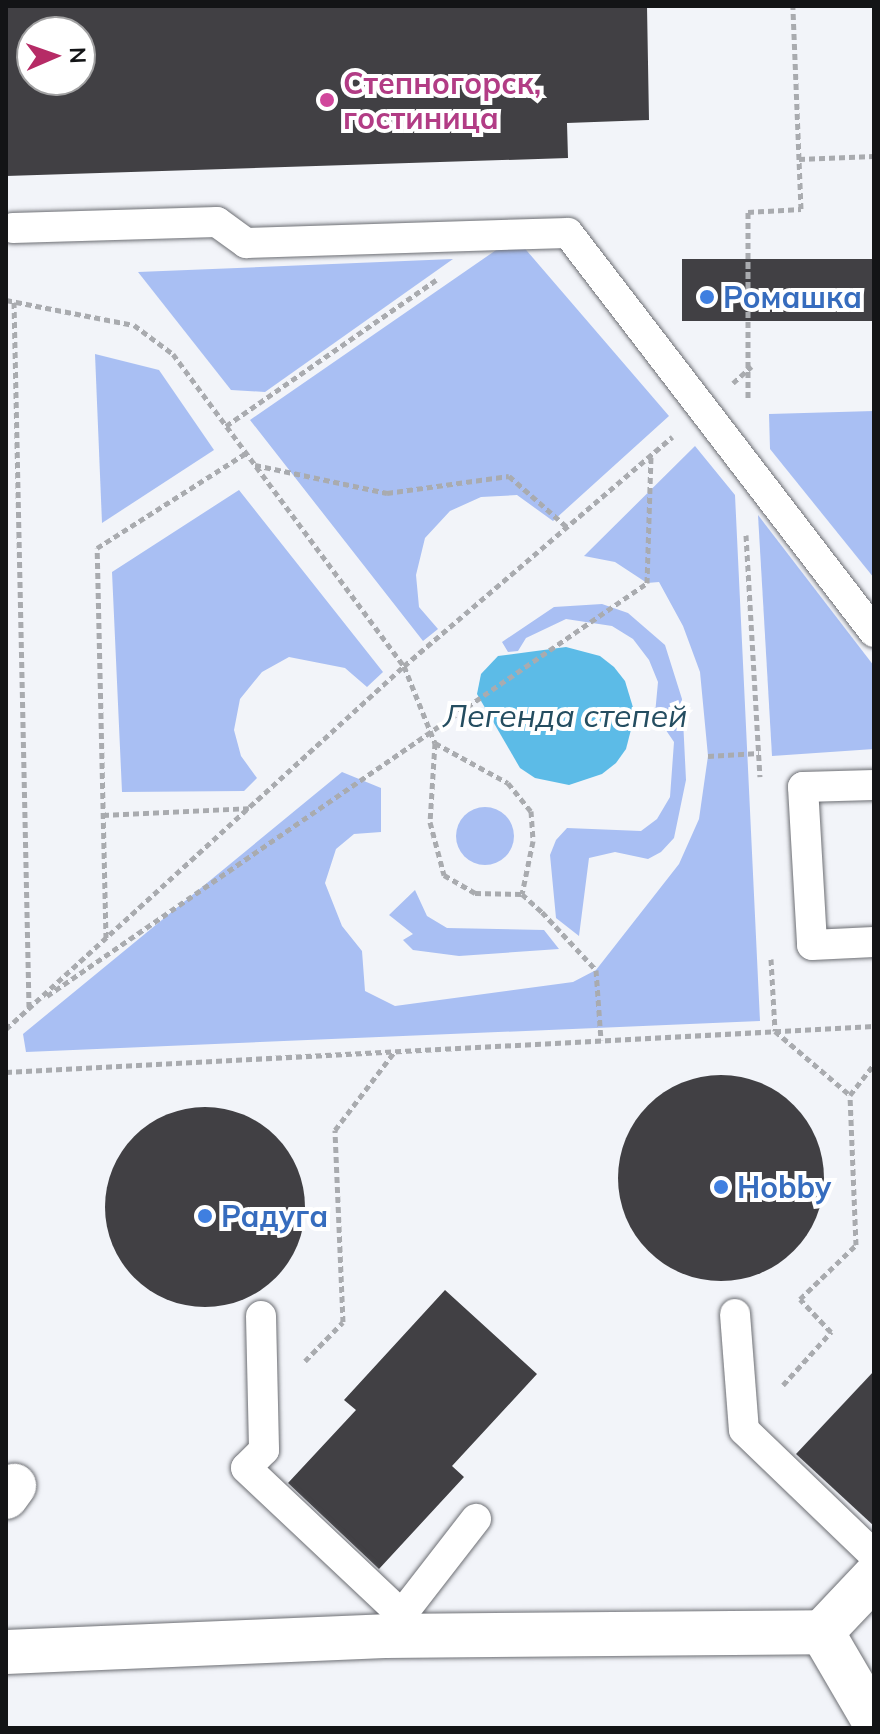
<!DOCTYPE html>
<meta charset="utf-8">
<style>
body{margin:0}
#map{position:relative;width:880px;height:1734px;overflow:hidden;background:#f2f4f9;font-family:Mulish,sans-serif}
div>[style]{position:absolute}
.green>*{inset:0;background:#a9bff3}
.round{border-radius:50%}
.water>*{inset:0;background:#5cbbe7}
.building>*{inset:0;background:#414044;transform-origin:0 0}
.path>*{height:5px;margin-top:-2.5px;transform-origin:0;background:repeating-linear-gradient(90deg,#a9abaf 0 6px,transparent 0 10px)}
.roads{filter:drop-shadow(0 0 2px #6d6f74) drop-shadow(0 0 2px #6d6f74)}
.lane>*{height:30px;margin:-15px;padding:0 15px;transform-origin:15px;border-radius:15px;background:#fff}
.street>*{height:44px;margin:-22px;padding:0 22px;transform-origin:22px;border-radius:22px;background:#fff}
.dots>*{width:22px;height:22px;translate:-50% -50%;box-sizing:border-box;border:4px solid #fff;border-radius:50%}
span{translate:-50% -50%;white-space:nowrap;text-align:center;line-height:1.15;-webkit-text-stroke:8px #fff;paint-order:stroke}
.hotel-label{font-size:30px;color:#b23c85;font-weight:700}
.left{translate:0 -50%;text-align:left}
.shop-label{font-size:30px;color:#366cbe;font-weight:700}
.water-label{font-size:32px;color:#244d60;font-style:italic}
.frame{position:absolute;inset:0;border:8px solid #131416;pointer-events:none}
.north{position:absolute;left:16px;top:16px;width:80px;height:80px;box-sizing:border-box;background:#fff;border:2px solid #a1a1a2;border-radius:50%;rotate:88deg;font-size:22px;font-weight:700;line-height:32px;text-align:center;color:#131416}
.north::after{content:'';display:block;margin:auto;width:28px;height:36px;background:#b62b66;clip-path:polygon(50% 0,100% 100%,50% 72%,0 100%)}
</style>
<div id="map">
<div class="green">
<i style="clip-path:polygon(515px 237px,669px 416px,553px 521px,517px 495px,481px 497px,450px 511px,425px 538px,416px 575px,419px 607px,438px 629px,423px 641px,250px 420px)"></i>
<i style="clip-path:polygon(453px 259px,265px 392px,231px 390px,138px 272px)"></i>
<i style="clip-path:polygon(95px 354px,159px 370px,214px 450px,102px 523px)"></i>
<i style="clip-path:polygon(874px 411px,874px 578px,770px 449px,769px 414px)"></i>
<i style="clip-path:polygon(695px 446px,735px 495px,760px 1021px,26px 1052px,23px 1034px,342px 772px,381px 788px,381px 832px,354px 834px,336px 849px,325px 883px,342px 926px,362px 951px,365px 991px,395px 1006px,573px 982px,596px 970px,679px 864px,699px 819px,708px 756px,700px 672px,683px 626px,659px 582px,647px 583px,615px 562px,584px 556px)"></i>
<i style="clip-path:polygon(239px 490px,383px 672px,367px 687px,345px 668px,289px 657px,262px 672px,240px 699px,234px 730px,241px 756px,257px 778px,244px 791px,122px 792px,112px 572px)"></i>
<i style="clip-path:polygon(758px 515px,874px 666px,874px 749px,772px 756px)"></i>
<i style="clip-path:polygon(602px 604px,628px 613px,665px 645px,682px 699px,686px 780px,674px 838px,661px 852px,648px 859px,615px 852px,589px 858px,579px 936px,556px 918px,550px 855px,556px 840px,567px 828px,641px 831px,657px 819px,670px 797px,674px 742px,655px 714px,658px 682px,649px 660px,633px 639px,612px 626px,566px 619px,526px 638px,518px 651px,508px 652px,502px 642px,554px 607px)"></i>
<i class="round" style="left:456px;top:807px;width:58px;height:58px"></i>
<i style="clip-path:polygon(415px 890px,427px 916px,447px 928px,544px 930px,559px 949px,459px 956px,413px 950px,403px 940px,413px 934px,389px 915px)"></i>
</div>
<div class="water">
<i style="clip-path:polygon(566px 647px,600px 656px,614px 667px,625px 681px,635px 714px,626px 749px,616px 763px,602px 774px,569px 785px,535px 778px,520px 768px,477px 694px,481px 674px,498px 656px)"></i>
</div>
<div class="building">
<i style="clip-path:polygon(evenodd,6px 6px,647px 6px,649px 120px,567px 123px,568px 158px,6px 176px,6px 6px,32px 32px,80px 32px,80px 80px,32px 80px,32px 32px)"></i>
<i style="left:874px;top:259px;width:62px;height:192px;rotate:90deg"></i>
<i class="round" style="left:618px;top:1075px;width:206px;height:206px"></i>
<i class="round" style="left:105px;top:1107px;width:200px;height:200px"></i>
<i style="clip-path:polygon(445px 1290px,537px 1374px,452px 1466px,464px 1477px,379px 1569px,288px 1483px,356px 1410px,344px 1400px)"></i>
<i style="clip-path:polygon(874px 1371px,874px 1526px,796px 1454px)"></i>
</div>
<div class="path">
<i style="left:799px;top:159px;width:75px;rotate:-2.3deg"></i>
<i style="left:6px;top:300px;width:130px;rotate:11.1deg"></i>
<i style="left:134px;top:325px;width:49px;rotate:36.6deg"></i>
<i style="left:173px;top:354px;width:388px;rotate:53.5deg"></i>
<i style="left:404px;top:666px;width:83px;rotate:68.1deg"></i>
<i style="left:435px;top:743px;width:79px;rotate:93.6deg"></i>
<i style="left:430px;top:822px;width:55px;rotate:75.2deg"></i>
<i style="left:444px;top:875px;width:36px;rotate:30deg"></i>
<i style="left:475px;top:893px;width:47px;rotate:1.2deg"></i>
<i style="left:522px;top:894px;width:27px;rotate:42deg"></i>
<i style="left:542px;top:912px;width:79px;rotate:47deg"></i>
<i style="left:596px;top:970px;width:70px;rotate:85.9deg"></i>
<i style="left:14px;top:302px;width:705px;rotate:88.78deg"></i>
<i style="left:733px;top:383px;width:25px;rotate:-42deg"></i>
<i style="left:748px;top:398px;width:186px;rotate:-90deg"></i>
<i style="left:748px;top:212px;width:53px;rotate:-3.2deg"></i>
<i style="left:801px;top:209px;width:203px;rotate:-92.3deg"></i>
<i style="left:226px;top:426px;width:256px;rotate:-34.8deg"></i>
<i style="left:255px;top:465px;width:135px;rotate:12deg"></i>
<i style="left:387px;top:493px;width:123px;rotate:-7.9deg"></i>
<i style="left:509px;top:476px;width:77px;rotate:41.3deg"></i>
<i style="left:746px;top:535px;width:242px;rotate:86.7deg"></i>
<i style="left:435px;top:743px;width:83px;rotate:28.7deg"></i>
<i style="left:508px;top:783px;width:36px;rotate:51deg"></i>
<i style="left:531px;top:811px;width:30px;rotate:86deg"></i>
<i style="left:533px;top:841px;width:54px;rotate:101.7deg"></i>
<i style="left:708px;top:756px;width:51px;rotate:-3.4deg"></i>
<i style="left:103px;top:815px;width:146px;rotate:-2.7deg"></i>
<i style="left:106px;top:938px;width:390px;rotate:-91.3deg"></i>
<i style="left:97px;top:548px;width:177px;rotate:-32.5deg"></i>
<i style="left:771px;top:959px;width:72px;rotate:86.8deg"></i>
<i style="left:775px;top:1031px;width:99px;rotate:40.5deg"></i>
<i style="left:47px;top:996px;width:728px;rotate:-34.54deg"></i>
<i style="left:647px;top:583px;width:128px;rotate:-88.2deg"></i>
<i style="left:6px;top:1029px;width:539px;rotate:-42.37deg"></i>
<i style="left:404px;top:666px;width:353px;rotate:-40.5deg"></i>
<i style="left:6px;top:1072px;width:869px;rotate:-3.03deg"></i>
<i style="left:305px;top:1361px;width:54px;rotate:-45.7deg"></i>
<i style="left:343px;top:1322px;width:192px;rotate:-92.4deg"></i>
<i style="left:335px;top:1130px;width:99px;rotate:-52.8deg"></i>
<i style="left:783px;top:1385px;width:72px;rotate:-47.8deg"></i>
<i style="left:831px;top:1332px;width:45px;rotate:-133.2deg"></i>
<i style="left:800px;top:1299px;width:78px;rotate:-44deg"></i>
<i style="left:856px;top:1245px;width:150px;rotate:-92.3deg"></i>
<i style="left:850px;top:1095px;width:39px;rotate:-52deg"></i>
</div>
<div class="roads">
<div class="lane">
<i style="left:13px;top:228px;width:204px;rotate:-1.7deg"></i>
<i style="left:217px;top:222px;width:36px;rotate:36deg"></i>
<i style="left:246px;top:243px;width:322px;rotate:-1.8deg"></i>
<i style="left:568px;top:233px;width:503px;rotate:52.51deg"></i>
<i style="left:874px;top:785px;width:71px;rotate:178.4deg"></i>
<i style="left:803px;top:787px;width:158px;rotate:86.7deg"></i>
<i style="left:812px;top:945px;width:62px;rotate:-2.8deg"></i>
<i style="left:735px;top:1314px;width:116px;rotate:85.6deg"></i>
<i style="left:744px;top:1430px;width:180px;rotate:43.9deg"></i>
<i style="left:261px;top:1316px;width:134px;rotate:88.7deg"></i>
<i style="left:264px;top:1450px;width:25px;rotate:135deg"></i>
<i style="left:246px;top:1468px;width:212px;rotate:43.3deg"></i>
<i style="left:389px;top:1631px;width:142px;rotate:-52.2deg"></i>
</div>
<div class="street">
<i style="left:6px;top:1497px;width:14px;rotate:-54deg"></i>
<i style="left:822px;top:1632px;width:76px;rotate:-46.6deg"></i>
<i style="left:6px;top:1652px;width:379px;rotate:-2.4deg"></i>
<i style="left:385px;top:1636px;width:437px;rotate:-0.5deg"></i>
<i style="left:822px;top:1632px;width:103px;rotate:59.7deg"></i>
</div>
</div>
<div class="dots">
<i style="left:327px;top:100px;background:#d1479c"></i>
<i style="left:707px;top:297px;background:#3f7fe0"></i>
<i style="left:721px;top:1187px;background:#3f7fe0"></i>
<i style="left:205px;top:1216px;background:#3f7fe0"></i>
</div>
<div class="hotel-label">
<span class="left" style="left:343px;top:100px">Степногорск,<br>гостиница</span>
</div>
<div class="shop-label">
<span class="left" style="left:723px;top:297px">Ромашка</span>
<span class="left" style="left:737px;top:1187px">Hobby</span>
<span class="left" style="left:221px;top:1216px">Радуга</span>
</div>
<div class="water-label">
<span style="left:565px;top:715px">Легенда степей</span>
</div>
<div class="frame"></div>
<div class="north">N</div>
</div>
